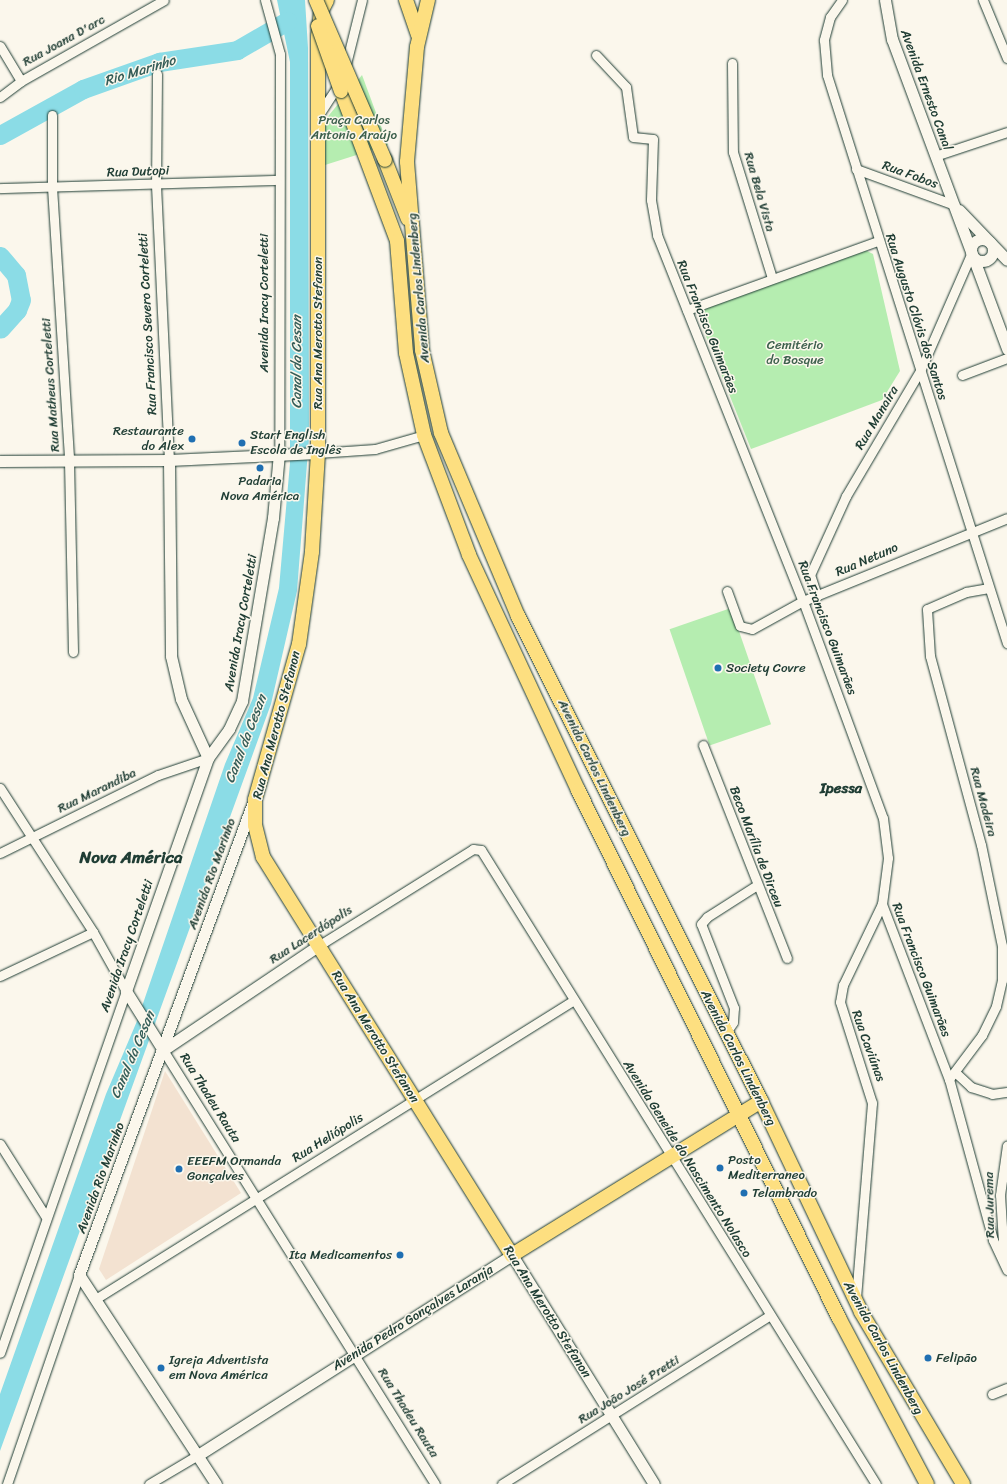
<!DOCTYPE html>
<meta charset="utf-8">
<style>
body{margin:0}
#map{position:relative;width:1007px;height:1484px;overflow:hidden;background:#fbf7ec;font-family:Sriracha,sans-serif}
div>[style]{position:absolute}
.built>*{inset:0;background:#f3e2d1}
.green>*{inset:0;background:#b5edb0;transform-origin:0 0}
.water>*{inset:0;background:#8bdce6}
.river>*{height:19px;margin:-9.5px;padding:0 9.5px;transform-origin:9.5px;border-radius:9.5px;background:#8bdce6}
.roads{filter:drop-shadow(0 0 1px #1f3d34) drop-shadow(0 0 1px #1f3d34)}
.minor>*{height:9px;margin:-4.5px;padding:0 4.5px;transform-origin:4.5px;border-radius:4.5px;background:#fbf7ec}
.tertiary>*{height:11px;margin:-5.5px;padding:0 5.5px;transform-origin:5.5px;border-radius:5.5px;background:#fbf7ec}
.tertiary>.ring{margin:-5.5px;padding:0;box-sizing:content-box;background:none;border:11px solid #fbf7ec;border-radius:50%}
.primary>*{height:14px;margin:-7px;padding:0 7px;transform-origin:7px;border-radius:7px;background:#fddf80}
.bridges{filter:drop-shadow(0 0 1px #1f3d34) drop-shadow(0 0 1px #1f3d34)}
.primary-bridge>*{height:14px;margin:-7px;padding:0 7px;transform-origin:7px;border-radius:7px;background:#fddf80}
.dots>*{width:11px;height:11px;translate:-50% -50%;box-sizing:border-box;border:2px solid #fbf7ec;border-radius:50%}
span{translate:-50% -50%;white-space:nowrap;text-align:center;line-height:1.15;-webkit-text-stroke:3px #fbf7ec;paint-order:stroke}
.street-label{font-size:13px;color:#1f3d34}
.park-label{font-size:13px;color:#3d604d}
.poi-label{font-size:13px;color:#1f3d34}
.right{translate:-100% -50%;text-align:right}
.left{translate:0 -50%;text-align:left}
.water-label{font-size:14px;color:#355d58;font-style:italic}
.quarter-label{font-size:15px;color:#1f3d34;font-weight:700}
.district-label{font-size:17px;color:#1f3d34;font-weight:700}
</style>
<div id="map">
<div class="built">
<i style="clip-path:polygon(165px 1071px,241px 1193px,106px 1280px,99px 1269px)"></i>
</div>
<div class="green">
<i style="clip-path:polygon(362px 75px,388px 145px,325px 165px,325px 120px)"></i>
<i style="clip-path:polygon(865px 250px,873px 254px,900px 371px,882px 400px,751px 449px,698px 316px,704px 307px)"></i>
<i style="left:731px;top:608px;width:123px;height:65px;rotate:71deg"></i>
</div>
<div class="water">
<i style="clip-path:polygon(277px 0,305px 0,308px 48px,309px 438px,297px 591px,271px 704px,0 1451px,0 1394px,106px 1094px,137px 1021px,225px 764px,253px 698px,279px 588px,290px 463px,290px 62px)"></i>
</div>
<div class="river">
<i style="left:0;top:135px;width:95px;rotate:-29deg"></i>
<i style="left:83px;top:89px;width:81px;rotate:-19.6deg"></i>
<i style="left:159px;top:62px;width:79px;rotate:-8.7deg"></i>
<i style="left:237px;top:50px;width:58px;rotate:-30.1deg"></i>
<i style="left:0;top:256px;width:25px;rotate:50deg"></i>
<i style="left:16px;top:275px;width:25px;rotate:79deg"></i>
<i style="left:21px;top:300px;width:11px;rotate:112deg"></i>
<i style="left:17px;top:310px;width:25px;rotate:132deg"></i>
</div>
<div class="roads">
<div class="minor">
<i style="left:265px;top:0;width:56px;rotate:74.5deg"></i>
<i style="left:280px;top:54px;width:399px;rotate:90.1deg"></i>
<i style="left:842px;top:0;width:21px;rotate:125deg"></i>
<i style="left:830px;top:17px;width:24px;rotate:105deg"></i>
<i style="left:824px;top:40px;width:35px;rotate:85deg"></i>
<i style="left:827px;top:75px;width:596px;rotate:72.42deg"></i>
<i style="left:983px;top:0;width:63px;rotate:67.5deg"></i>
<i style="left:0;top:46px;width:41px;rotate:59deg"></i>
<i style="left:596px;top:55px;width:44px;rotate:46.8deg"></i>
<i style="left:626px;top:87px;width:50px;rotate:82deg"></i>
<i style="left:633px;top:137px;width:20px;rotate:6deg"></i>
<i style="left:653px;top:139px;width:61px;rotate:91.9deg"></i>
<i style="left:651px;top:200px;width:36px;rotate:80deg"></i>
<i style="left:657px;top:235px;width:394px;rotate:68.3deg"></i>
<i style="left:803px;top:601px;width:231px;rotate:69.8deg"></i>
<i style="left:883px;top:818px;width:40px;rotate:82.9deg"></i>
<i style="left:888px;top:858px;width:46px;rotate:97.4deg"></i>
<i style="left:882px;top:904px;width:90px;rotate:115.7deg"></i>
<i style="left:843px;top:985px;width:17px;rotate:100deg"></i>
<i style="left:840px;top:1002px;width:106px;rotate:72.4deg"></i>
<i style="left:872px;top:1103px;width:196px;rotate:94.7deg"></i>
<i style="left:732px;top:63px;width:89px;rotate:89.4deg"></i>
<i style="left:733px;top:152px;width:132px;rotate:72.8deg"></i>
<i style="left:345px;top:68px;width:70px;rotate:-76deg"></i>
<i style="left:157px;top:74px;width:111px;rotate:90.5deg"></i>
<i style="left:156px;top:185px;width:275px;rotate:87.3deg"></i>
<i style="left:0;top:97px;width:26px;rotate:-37deg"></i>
<i style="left:21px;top:81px;width:164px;rotate:-29.5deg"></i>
<i style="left:52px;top:115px;width:72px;rotate:90deg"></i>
<i style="left:52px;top:187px;width:275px;rotate:86.4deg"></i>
<i style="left:69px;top:461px;width:191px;rotate:88.8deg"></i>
<i style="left:318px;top:116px;width:38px;rotate:-57deg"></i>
<i style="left:935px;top:156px;width:76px;rotate:-18.4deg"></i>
<i style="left:856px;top:169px;width:105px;rotate:20deg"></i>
<i style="left:0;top:188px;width:277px;rotate:-1.7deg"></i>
<i style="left:687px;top:310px;width:203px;rotate:-19.9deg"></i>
<i style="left:962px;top:375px;width:48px;rotate:-20.7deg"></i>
<i style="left:318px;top:453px;width:57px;rotate:-4deg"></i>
<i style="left:375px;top:449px;width:51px;rotate:-15.9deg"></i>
<i style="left:727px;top:591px;width:37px;rotate:70deg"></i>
<i style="left:740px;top:626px;width:12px;rotate:14deg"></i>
<i style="left:752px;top:629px;width:58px;rotate:-28.8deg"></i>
<i style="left:803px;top:601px;width:220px;rotate:-22.1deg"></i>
<i style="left:817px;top:596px;width:22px;rotate:-108deg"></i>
<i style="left:810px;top:575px;width:87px;rotate:-65.5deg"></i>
<i style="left:846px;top:496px;width:145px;rotate:-59.4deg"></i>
<i style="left:920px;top:371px;width:128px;rotate:-66.4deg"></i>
<i style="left:703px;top:745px;width:229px;rotate:68.5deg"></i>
<i style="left:0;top:788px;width:171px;rotate:57.1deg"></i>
<i style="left:93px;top:932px;width:68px;rotate:60.8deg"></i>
<i style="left:126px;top:991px;width:383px;rotate:109.2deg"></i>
<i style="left:0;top:853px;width:176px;rotate:-26.3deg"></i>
<i style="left:158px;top:775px;width:53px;rotate:-18.8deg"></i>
<i style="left:882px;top:904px;width:187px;rotate:69.1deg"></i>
<i style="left:949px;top:1079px;width:167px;rotate:74.7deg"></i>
<i style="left:993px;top:1240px;width:33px;rotate:65deg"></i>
<i style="left:318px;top:946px;width:183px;rotate:-32deg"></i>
<i style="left:473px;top:849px;width:8px;rotate:7deg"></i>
<i style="left:481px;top:850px;width:747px;rotate:58.08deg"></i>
<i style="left:0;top:976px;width:103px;rotate:-25.3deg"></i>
<i style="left:725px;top:1034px;width:14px;rotate:-56deg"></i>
<i style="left:733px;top:1022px;width:14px;rotate:-86deg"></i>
<i style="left:734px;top:1008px;width:90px;rotate:-111.4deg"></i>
<i style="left:701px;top:924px;width:9px;rotate:-49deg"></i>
<i style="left:707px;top:917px;width:59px;rotate:-32.6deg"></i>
<i style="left:163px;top:1050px;width:512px;rotate:57.92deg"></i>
<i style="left:956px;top:1073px;width:21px;rotate:43deg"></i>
<i style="left:971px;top:1087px;width:22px;rotate:18deg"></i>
<i style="left:992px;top:1094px;width:15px;rotate:-8deg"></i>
<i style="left:949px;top:1079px;width:55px;rotate:-53.1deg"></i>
<i style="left:982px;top:1035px;width:32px;rotate:-64deg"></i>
<i style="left:996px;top:1006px;width:27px;rotate:-77deg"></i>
<i style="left:1002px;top:980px;width:34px;rotate:-90deg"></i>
<i style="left:1002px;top:946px;width:103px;rotate:-101.7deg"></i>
<i style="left:981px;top:845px;width:196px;rotate:-105.1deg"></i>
<i style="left:930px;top:656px;width:47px;rotate:-93.7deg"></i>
<i style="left:927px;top:609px;width:43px;rotate:-23.6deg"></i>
<i style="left:966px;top:592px;width:23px;rotate:-10deg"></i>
<i style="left:0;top:1144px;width:86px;rotate:57.8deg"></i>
<i style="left:1004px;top:1258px;width:63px;rotate:-93.6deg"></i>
<i style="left:1000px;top:1195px;width:50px;rotate:-82deg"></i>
<i style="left:97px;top:1298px;width:562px;rotate:-31.99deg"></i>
<i style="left:992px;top:1394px;width:16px;rotate:-22deg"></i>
<i style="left:7px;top:1484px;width:221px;rotate:-71deg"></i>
<i style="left:149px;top:1484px;width:57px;rotate:-30.6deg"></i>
<i style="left:502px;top:1484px;width:315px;rotate:-32.2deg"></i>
</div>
<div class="tertiary">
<i style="left:885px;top:0;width:40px;rotate:80deg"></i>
<i style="left:892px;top:39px;width:331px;rotate:69.6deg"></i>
<i style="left:959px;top:210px;width:69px;rotate:46.2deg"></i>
<i class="ring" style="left:971px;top:239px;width:11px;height:11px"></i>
<i style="left:169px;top:460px;width:196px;rotate:89.4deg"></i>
<i style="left:171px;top:656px;width:44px;rotate:76.9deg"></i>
<i style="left:181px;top:699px;width:65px;rotate:65.4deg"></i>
<i style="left:0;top:461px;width:169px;rotate:-0.3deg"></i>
<i style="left:169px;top:460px;width:149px;rotate:-2.7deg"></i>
<i style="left:163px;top:1050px;width:70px;rotate:-122.1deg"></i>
<i style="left:126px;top:991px;width:247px;rotate:-70.6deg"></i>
<i style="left:208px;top:758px;width:36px;rotate:-54deg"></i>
<i style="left:229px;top:729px;width:31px;rotate:-65deg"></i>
<i style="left:242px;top:701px;width:186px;rotate:-80.4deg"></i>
<i style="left:273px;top:518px;width:65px;rotate:-84.7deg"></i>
<i style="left:163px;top:1050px;width:187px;rotate:-33.9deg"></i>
<i style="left:198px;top:1455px;width:372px;rotate:-32.5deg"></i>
<i style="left:512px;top:1255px;width:269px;rotate:58.2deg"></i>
<i style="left:216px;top:1484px;width:250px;rotate:-123.2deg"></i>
<i style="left:79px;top:1275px;width:504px;rotate:-69.8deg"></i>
</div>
<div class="primary">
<i style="left:327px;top:0;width:13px;rotate:117deg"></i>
<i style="left:321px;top:12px;width:24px;rotate:97deg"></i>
<i style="left:318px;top:36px;width:417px;rotate:90deg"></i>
<i style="left:318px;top:453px;width:99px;rotate:93.5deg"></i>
<i style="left:312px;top:552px;width:93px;rotate:98deg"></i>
<i style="left:299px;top:644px;width:162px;rotate:105.8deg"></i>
<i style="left:255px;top:800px;width:25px;rotate:90deg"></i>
<i style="left:255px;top:825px;width:33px;rotate:76deg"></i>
<i style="left:263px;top:857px;width:469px;rotate:58deg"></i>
<i style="left:512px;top:1255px;width:293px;rotate:-31.7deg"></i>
<i style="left:406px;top:0;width:37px;rotate:71deg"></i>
<i style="left:428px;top:0;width:48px;rotate:103.2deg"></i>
<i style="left:417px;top:47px;width:115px;rotate:95deg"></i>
<i style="left:407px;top:162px;width:189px;rotate:85.4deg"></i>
<i style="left:422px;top:350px;width:85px;rotate:77.1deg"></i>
<i style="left:441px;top:433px;width:199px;rotate:67.2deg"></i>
<i style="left:518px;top:616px;width:542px;rotate:63.39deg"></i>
<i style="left:761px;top:1101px;width:233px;rotate:64.6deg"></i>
<i style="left:861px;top:1312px;width:200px;rotate:59.3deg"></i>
<i style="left:341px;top:91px;width:160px;rotate:69.5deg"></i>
<i style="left:397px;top:241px;width:112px;rotate:85.4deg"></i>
<i style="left:406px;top:353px;width:84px;rotate:77.6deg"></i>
<i style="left:424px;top:435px;width:128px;rotate:69.4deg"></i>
<i style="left:469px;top:555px;width:259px;rotate:65.1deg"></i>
<i style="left:578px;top:790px;width:589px;rotate:63.7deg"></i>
<i style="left:839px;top:1318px;width:188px;rotate:62.1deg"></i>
<i style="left:385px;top:160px;width:63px;rotate:68.7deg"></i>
</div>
</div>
<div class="bridges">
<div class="primary-bridge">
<i style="left:316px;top:0;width:174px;rotate:66.7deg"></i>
<i style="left:318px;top:26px;width:69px;rotate:70.5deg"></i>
</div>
</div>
<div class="dots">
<i style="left:192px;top:439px;background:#1f6fb2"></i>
<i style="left:242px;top:443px;background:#1f6fb2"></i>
<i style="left:260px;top:468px;background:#1f6fb2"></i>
<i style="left:718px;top:668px;background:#1f6fb2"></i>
<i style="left:720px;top:1168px;background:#1f6fb2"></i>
<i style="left:179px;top:1169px;background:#1f6fb2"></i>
<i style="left:744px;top:1193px;background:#1f6fb2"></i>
<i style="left:400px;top:1255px;background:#1f6fb2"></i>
<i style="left:928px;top:1358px;background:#1f6fb2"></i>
<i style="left:161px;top:1368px;background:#1f6fb2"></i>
</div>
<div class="street-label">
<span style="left:64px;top:41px;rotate:-29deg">Rua Joana D'arc</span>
<span style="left:926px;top:90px;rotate:70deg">Avenida Ernesto Canal</span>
<span style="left:138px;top:172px;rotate:-2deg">Rua Dutopi</span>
<span style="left:910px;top:175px;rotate:20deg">Rua Fobos</span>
<span style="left:759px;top:192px;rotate:74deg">Rua Bela Vista</span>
<span style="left:419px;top:288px;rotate:-95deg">Avenida Carlos Lindenberg</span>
<span style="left:264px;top:303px;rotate:-90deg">Avenida Iracy Corteletti</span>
<span style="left:916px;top:317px;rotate:72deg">Rua Augusto Clóvis dos Santos</span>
<span style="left:148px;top:324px;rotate:-93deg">Rua Francisco Severo Corteletti</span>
<span style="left:707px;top:327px;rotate:68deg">Rua Francisco Guimarães</span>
<span style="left:318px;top:333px;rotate:-90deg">Rua Ana Merotto Stefanon</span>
<span style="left:51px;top:385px;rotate:-94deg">Rua Matheus Corteletti</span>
<span style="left:877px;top:418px;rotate:-59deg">Rua Manaíra</span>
<span style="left:867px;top:560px;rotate:-23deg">Rua Netuno</span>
<span style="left:241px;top:623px;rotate:-80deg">Avenida Iracy Corteletti</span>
<span style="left:827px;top:628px;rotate:69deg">Rua Francisco Guimarães</span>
<span style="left:277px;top:725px;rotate:-75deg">Rua Ana Merotto Stefanon</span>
<span style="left:594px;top:768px;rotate:64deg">Avenida Carlos Lindenberg</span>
<span style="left:97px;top:791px;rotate:-26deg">Rua Marandiba</span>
<span style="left:983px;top:802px;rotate:75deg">Rua Madeira</span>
<span style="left:756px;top:847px;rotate:69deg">Beco Marília de Dirceu</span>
<span style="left:212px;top:874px;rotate:-70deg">Avenida Rio Marinho</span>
<span style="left:311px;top:935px;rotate:-33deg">Rua Lacerdópolis</span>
<span style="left:127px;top:946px;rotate:-71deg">Avenida Iracy Corteletti</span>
<span style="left:921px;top:970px;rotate:69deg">Rua Francisco Guimarães</span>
<span style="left:375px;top:1037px;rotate:58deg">Rua Ana Merotto Stefanon</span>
<span style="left:868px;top:1046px;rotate:70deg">Rua Caviúnas</span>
<span style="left:738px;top:1058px;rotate:63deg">Avenida Carlos Lindenberg</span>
<span style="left:210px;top:1098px;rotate:58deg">Rua Thadeu Rauta</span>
<span style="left:328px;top:1138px;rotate:-32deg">Rua Heliópolis</span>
<span style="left:687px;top:1159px;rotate:58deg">Avenida Geneide do Nascimento Nolasco</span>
<span style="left:101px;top:1178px;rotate:-70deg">Avenida Rio Marinho</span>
<span style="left:990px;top:1205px;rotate:-91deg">Rua Jurema</span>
<span style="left:547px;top:1312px;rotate:58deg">Rua Ana Merotto Stefanon</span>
<span style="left:413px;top:1318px;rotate:-32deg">Avenida Pedro Gonçalves Laranja</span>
<span style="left:883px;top:1348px;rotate:61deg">Avenida Carlos Lindenberg</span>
<span style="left:629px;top:1390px;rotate:-32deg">Rua João José Pretti</span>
<span style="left:408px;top:1413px;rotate:58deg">Rua Thadeu Rauta</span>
</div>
<div class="park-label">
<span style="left:354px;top:128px">Praça Carlos<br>Antonio Araújo</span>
<span style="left:795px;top:353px">Cemitério<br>do Bosque</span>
</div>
<div class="poi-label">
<span class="right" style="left:184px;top:439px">Restaurante<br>do Alex</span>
<span class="left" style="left:250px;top:443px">Start English<br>Escola de Inglês</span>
<span style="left:260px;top:489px">Padaria<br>Nova América</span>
<span class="left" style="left:726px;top:668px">Society Covre</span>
<span class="left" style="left:728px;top:1168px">Posto<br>Mediterraneo</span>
<span class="left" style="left:187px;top:1169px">EEEFM Ormanda<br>Gonçalves</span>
<span class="left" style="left:752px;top:1193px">Telambrado</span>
<span class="right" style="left:392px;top:1255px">Ita Medicamentos</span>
<span class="left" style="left:936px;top:1358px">Felipão</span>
<span class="left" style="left:169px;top:1368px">Igreja Adventista<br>em Nova América</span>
</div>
<div class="water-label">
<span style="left:140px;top:71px;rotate:-17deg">Rio Marinho</span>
<span style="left:297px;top:362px;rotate:-90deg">Canal da Cesan</span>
<span style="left:246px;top:739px;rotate:-69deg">Canal da Cesan</span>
<span style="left:133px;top:1055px;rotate:-67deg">Canal da Cesan</span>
</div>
<div class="quarter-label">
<span style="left:841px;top:789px">Ipessa</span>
</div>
<div class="district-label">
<span style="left:131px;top:858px">Nova América</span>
</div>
</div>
